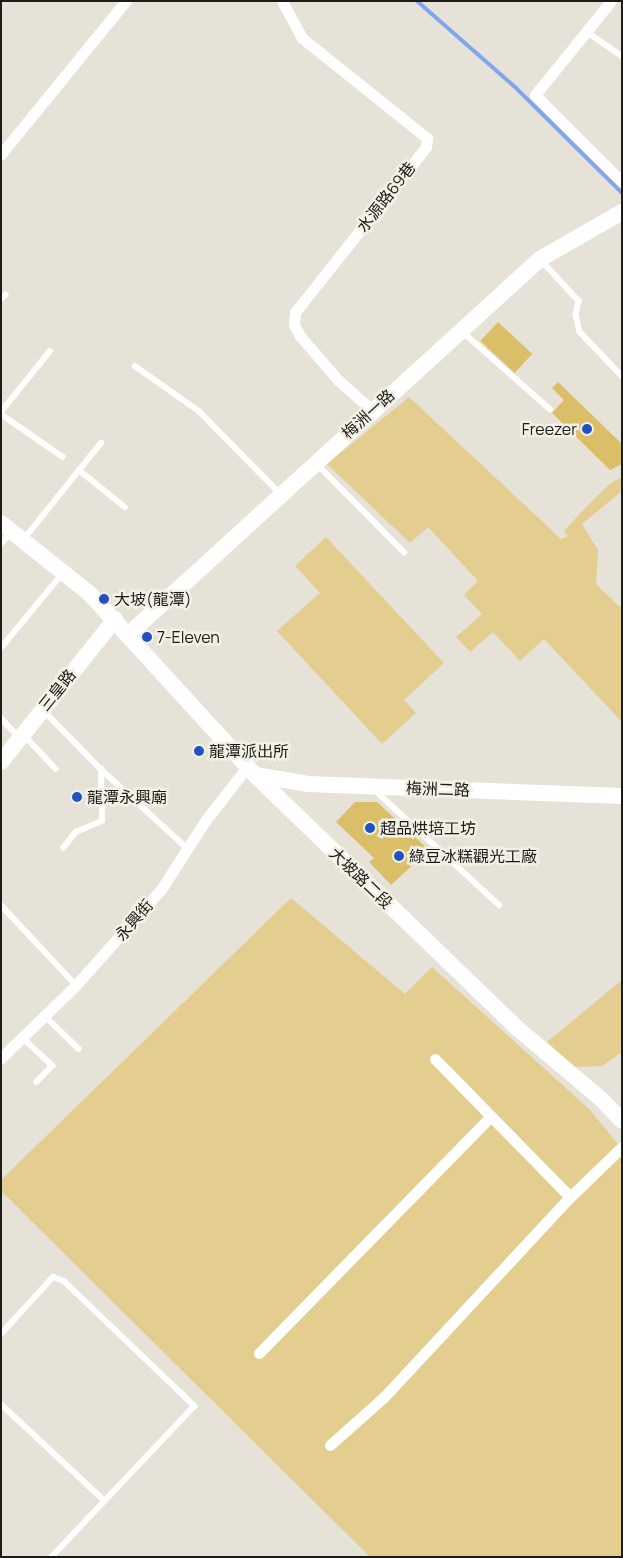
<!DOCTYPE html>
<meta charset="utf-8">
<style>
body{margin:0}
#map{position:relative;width:623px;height:1558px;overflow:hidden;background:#e6e2d7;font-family:Manrope,"Noto Sans TC",sans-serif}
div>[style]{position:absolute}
.green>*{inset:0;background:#e3ce90}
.stream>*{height:4px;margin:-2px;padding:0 2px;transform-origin:2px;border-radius:2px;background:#82a6ed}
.building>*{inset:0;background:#dbbf68;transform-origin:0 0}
.lane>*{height:5.5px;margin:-2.75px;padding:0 2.75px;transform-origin:2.75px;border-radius:2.75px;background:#fff}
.street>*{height:11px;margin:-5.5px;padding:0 5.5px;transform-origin:5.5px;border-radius:5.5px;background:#fff}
.secondary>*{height:16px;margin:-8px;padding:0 8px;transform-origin:8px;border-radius:8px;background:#fff}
.dots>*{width:14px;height:14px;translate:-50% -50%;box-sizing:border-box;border:2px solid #f3f0e5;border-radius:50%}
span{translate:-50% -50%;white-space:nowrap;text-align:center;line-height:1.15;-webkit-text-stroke:5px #f3f0e5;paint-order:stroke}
.street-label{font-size:16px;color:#1c1b17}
.poi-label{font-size:16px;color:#1c1b17}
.right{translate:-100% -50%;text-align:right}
.left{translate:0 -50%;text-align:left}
.frame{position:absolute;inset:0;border:2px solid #1c1b17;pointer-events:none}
</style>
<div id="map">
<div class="green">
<i style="clip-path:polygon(409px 397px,561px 539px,568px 536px,564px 531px,588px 505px,611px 483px,622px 477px,622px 491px,582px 524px,598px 550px,596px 584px,622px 609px,622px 722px,544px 639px,520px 661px,493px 632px,470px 652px,456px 637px,482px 614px,464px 595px,478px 581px,428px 527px,410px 543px,327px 464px)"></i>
<i style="clip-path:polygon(326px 537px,444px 663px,404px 700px,416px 713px,382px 744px,277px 631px,320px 593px,295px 566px)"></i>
<i style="clip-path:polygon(291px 898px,405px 994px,432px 967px,590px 1110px,622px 1149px,622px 1557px,370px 1557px,1px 1191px,1px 1180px)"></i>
<i style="clip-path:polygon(622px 980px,622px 1052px,602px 1066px,574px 1067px,547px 1042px)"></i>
</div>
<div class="stream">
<i style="left:417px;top:1px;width:132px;rotate:41.3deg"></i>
<i style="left:516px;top:88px;width:149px;rotate:44.7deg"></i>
</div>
<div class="building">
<i style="left:498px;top:322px;width:47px;height:26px;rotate:43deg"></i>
<i style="clip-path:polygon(558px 382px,622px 444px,622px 464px,610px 470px,552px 413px,564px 400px,552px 388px)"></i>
<i style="clip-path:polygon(355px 802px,377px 802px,429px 850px,391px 885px,369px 862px,374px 858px,336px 822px)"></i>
</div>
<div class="lane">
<i style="left:587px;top:32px;width:42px;rotate:34.4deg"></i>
<i style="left:541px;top:260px;width:56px;rotate:47.2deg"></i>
<i style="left:579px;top:301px;width:14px;rotate:102deg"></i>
<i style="left:576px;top:315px;width:17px;rotate:77deg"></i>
<i style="left:580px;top:332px;width:61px;rotate:46.3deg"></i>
<i style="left:1px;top:299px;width:6px;rotate:-45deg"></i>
<i style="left:462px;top:331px;width:118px;rotate:41.6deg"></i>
<i style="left:135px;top:366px;width:78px;rotate:35.1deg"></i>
<i style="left:199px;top:411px;width:115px;rotate:45.4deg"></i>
<i style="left:1px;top:412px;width:78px;rotate:-51.2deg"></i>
<i style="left:1px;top:414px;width:75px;rotate:34.7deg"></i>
<i style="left:317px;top:464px;width:124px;rotate:45.3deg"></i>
<i style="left:79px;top:470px;width:59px;rotate:38.8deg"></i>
<i style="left:24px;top:539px;width:123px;rotate:-51.3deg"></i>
<i style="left:1px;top:544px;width:16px;rotate:-50deg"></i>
<i style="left:1px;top:648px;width:96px;rotate:-50.5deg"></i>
<i style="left:43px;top:710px;width:83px;rotate:45.5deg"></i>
<i style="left:101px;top:769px;width:118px;rotate:42.6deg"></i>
<i style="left:1px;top:718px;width:26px;rotate:47deg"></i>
<i style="left:25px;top:736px;width:45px;rotate:46.8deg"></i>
<i style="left:376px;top:791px;width:168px;rotate:42.8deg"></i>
<i style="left:63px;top:848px;width:21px;rotate:-51deg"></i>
<i style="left:76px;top:832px;width:28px;rotate:-23deg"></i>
<i style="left:102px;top:821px;width:52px;rotate:-91.1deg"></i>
<i style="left:1px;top:905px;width:110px;rotate:46.8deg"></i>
<i style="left:45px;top:1016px;width:47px;rotate:44.1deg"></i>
<i style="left:22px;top:1037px;width:42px;rotate:43.1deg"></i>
<i style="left:53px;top:1066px;width:23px;rotate:135deg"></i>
<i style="left:1px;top:1334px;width:77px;rotate:-47.6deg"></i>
<i style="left:53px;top:1277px;width:12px;rotate:20deg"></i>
<i style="left:64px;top:1281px;width:181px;rotate:43.7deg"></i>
<i style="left:195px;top:1406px;width:208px;rotate:133.4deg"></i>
<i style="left:1px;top:1404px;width:141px;rotate:43deg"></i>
</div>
<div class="street">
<i style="left:282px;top:1px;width:42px;rotate:61.6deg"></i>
<i style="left:302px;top:38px;width:160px;rotate:38.7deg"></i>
<i style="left:427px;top:138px;width:9px;rotate:96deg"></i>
<i style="left:426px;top:147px;width:211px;rotate:128.4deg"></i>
<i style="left:295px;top:312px;width:13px;rotate:94deg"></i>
<i style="left:294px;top:325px;width:13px;rotate:61deg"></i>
<i style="left:300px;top:336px;width:58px;rotate:49.2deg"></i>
<i style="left:338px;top:380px;width:45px;rotate:41.4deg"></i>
<i style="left:611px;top:1px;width:121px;rotate:129deg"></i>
<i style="left:535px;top:95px;width:123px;rotate:45deg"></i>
<i style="left:1px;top:154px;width:198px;rotate:-50.8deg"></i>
<i style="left:1px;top:1058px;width:105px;rotate:-44.2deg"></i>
<i style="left:76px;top:985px;width:130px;rotate:-48.4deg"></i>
<i style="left:162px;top:888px;width:80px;rotate:-57.3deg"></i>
<i style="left:205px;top:821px;width:68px;rotate:-52.1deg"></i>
<i style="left:435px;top:1059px;width:193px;rotate:45.6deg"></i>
<i style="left:259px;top:1353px;width:330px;rotate:-45.6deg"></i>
<i style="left:330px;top:1445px;width:72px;rotate:-41.6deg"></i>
<i style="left:384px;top:1397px;width:273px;rotate:-47.1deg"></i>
<i style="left:570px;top:1197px;width:72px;rotate:-43.9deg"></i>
</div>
<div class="secondary">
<i style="left:1px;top:523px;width:112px;rotate:38.5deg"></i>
<i style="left:89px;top:593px;width:246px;rotate:47.6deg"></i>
<i style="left:255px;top:775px;width:364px;rotate:44deg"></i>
<i style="left:517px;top:1028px;width:110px;rotate:40.2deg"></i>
<i style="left:601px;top:1099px;width:30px;rotate:46deg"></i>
<i style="left:129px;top:634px;width:556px;rotate:-42.38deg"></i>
<i style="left:540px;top:259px;width:95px;rotate:-29.8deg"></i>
<i style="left:1px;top:762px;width:183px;rotate:-51.4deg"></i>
<i style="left:255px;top:775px;width:54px;rotate:9.6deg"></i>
<i style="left:308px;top:784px;width:314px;rotate:2.2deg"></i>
</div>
<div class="dots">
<i style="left:587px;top:429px;background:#2252bf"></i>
<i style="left:104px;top:599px;background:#2252bf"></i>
<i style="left:147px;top:637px;background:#2252bf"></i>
<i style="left:199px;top:751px;background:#2252bf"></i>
<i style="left:77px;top:797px;background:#2252bf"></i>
<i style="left:370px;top:828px;background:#2252bf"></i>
<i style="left:399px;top:856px;background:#2252bf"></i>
</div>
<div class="street-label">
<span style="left:386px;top:197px;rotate:-52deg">水源路69巷</span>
<span style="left:368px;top:414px;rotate:-42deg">梅洲一路</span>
<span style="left:57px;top:690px;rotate:-51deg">三皇路</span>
<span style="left:438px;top:789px;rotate:2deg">梅洲二路</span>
<span style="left:361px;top:878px;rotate:44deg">大坡路二段</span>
<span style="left:134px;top:920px;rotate:-49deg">永興街</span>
</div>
<div class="poi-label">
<span class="right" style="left:577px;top:429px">Freezer</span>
<span class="left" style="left:114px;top:599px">大坡(龍潭)</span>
<span class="left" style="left:157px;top:637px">7-Eleven</span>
<span class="left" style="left:209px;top:751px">龍潭派出所</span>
<span class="left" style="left:87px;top:797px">龍潭永興廟</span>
<span class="left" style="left:380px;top:828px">超品烘培工坊</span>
<span class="left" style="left:409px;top:856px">綠豆冰糕觀光工廠</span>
</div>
<div class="frame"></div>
</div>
